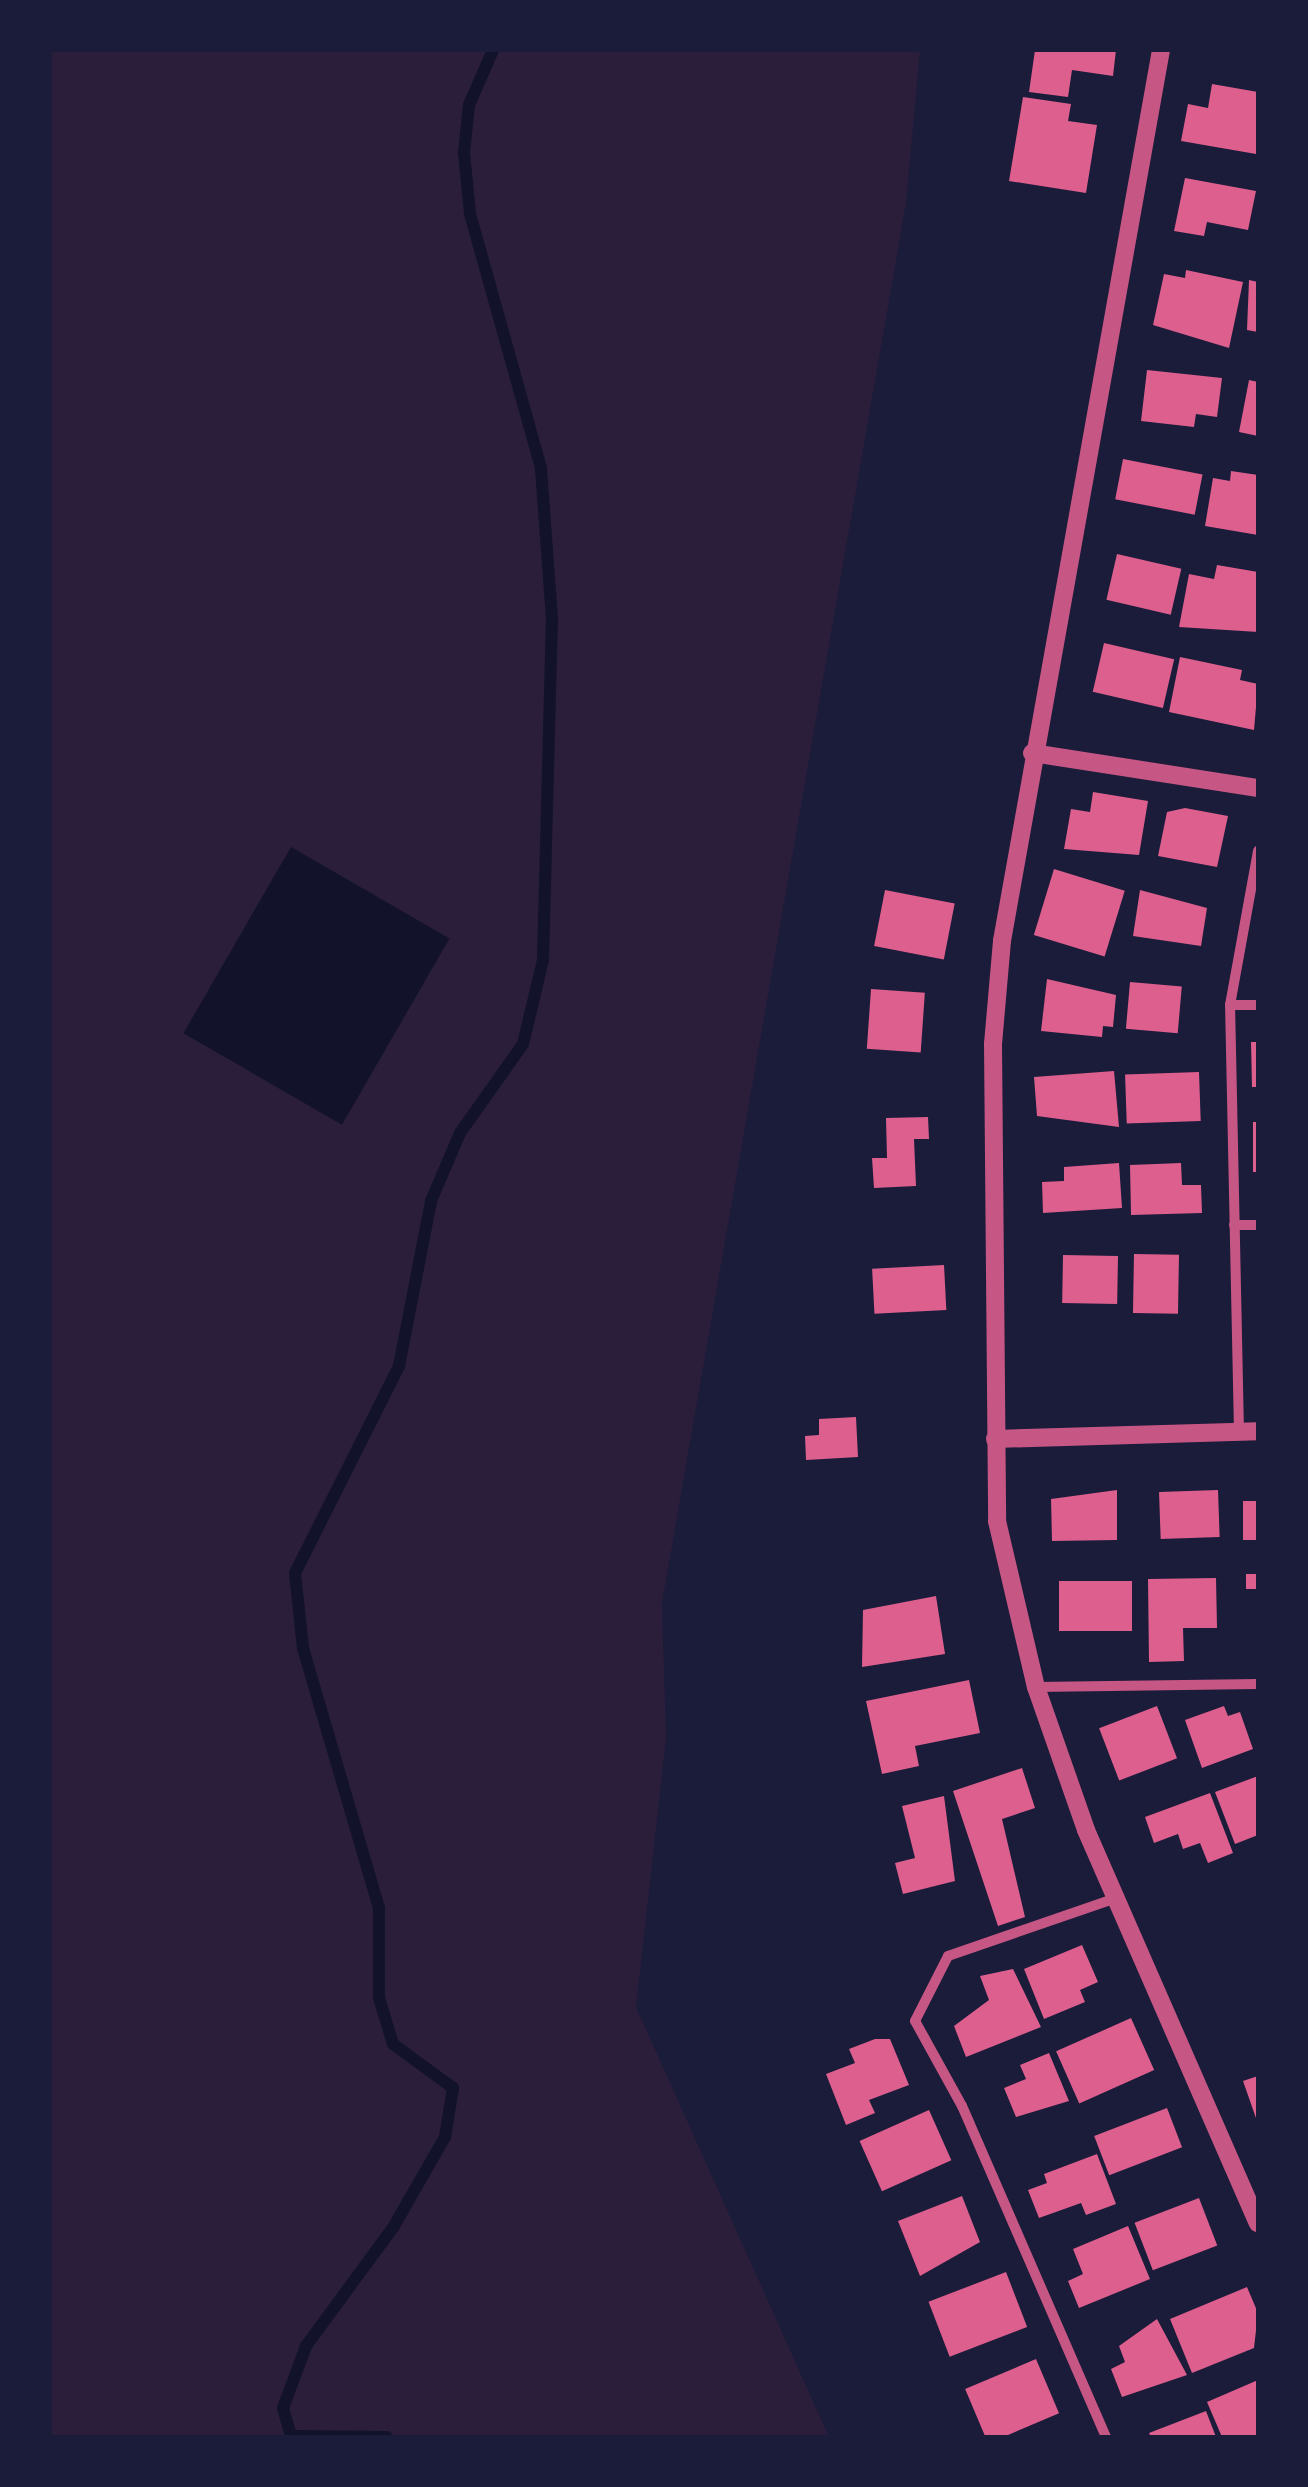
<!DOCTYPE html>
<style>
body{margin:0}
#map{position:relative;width:1308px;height:2487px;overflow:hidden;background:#1b1b3a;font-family:"Noto Sans",sans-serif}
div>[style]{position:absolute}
.green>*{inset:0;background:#2a1e3b}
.water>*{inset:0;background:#12122b;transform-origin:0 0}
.stream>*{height:12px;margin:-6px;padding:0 6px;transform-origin:6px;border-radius:6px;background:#12122b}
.building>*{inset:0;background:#dd5f8e;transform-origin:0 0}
.minor>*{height:10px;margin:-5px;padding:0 5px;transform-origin:5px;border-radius:5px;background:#c65784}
.tertiary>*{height:18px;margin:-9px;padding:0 9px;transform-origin:9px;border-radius:9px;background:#c65784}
span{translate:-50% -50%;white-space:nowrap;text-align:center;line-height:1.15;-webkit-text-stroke:10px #1b1b3a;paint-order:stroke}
.frame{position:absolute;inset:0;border:52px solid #1b1b3a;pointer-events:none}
</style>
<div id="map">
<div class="green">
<i style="clip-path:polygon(50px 50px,920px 50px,906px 203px,662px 1603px,666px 1738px,636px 2007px,829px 2437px,50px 2437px)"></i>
</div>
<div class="water">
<i style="left:291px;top:847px;width:183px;height:215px;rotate:30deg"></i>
</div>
<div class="stream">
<i style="left:387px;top:2437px;width:96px;rotate:-179.4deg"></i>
<i style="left:291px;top:2436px;width:29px;rotate:-106deg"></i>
<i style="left:283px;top:2408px;width:66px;rotate:-69.6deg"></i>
<i style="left:306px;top:2346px;width:149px;rotate:-53.7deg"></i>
<i style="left:394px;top:2226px;width:103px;rotate:-60.2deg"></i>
<i style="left:445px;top:2137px;width:50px;rotate:-80.7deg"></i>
<i style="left:453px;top:2088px;width:74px;rotate:-143.7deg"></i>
<i style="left:393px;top:2044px;width:48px;rotate:-106.9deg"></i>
<i style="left:379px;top:1998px;width:90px;rotate:-90deg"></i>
<i style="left:379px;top:1908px;width:271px;rotate:-106.3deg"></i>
<i style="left:303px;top:1648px;width:75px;rotate:-96.1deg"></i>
<i style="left:295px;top:1573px;width:232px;rotate:-63.3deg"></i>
<i style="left:399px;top:1366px;width:168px;rotate:-79deg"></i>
<i style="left:431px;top:1201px;width:74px;rotate:-66.9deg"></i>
<i style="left:460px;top:1133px;width:109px;rotate:-54.7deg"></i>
<i style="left:523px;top:1044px;width:86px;rotate:-76.6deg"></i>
<i style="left:543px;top:960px;width:341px;rotate:-88.5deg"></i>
<i style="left:552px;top:619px;width:151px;rotate:-94.2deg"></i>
<i style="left:541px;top:468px;width:265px;rotate:-105.6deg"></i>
<i style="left:470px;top:213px;width:60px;rotate:-95.7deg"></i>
<i style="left:464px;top:153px;width:48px;rotate:-84.1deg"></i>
<i style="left:469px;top:105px;width:60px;rotate:-66.4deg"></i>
</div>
<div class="building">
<i style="clip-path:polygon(1035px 50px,1116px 50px,1113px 76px,1072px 70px,1068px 97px,1029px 92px)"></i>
<i style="clip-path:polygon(1212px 84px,1258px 92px,1256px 154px,1181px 141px,1188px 104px,1208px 108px)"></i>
<i style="clip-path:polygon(1023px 97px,1071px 104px,1068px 121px,1097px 125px,1086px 193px,1009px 181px)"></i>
<i style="clip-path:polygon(1185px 178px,1256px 191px,1248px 230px,1207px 222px,1204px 236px,1174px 231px)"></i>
<i style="clip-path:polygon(1186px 270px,1243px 282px,1229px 348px,1153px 325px,1164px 274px,1185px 278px)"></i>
<i style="clip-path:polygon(1249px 280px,1258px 282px,1258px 332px,1247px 330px)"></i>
<i style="clip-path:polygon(1147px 370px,1222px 378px,1217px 417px,1196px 414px,1194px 427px,1141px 421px)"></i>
<i style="clip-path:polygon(1249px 380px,1258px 382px,1258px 436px,1239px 432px)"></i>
<i style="left:1123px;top:459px;width:81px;height:41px;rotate:11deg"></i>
<i style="clip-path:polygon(1231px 471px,1258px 475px,1258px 535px,1205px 526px,1213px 478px,1230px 481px)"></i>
<i style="left:1117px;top:554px;width:66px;height:47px;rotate:13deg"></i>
<i style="clip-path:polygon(1217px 565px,1258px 572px,1258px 632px,1179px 627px,1189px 574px,1214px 579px)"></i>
<i style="left:1104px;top:643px;width:72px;height:50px;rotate:13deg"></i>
<i style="clip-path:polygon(1180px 657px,1242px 670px,1240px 680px,1258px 684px,1254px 730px,1169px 712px)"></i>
<i style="clip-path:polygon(1093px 792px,1148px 801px,1139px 855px,1064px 849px,1071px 809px,1090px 812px)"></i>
<i style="clip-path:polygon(1185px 808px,1228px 816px,1217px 867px,1158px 856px,1167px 812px)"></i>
<i style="left:1054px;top:869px;width:74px;height:69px;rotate:17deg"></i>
<i style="left:885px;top:890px;width:71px;height:57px;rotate:11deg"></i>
<i style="clip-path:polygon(1140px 890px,1207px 908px,1201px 946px,1133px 936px)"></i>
<i style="clip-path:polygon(1047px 979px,1116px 995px,1113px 1027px,1103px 1026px,1102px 1037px,1041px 1031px)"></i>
<i style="left:1130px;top:982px;width:52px;height:47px;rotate:5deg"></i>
<i style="left:871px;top:989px;width:54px;height:60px;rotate:4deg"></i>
<i style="clip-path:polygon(1251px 1042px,1258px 1042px,1258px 1087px,1252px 1087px)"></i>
<i style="clip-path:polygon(1114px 1071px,1119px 1127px,1037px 1116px,1034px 1077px)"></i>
<i style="left:1199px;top:1072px;width:49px;height:74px;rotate:88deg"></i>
<i style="clip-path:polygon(928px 1117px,929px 1139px,914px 1139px,916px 1186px,874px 1188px,872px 1158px,887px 1158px,886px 1118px)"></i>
<i style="left:1253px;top:1122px;width:5px;height:50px"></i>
<i style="clip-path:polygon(1119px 1163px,1122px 1208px,1043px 1213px,1042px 1182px,1064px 1181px,1064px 1167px)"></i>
<i style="clip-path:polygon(1181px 1163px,1182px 1185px,1201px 1185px,1202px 1213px,1131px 1215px,1130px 1165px)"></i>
<i style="left:1134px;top:1254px;width:45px;height:59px;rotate:1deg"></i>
<i style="left:1063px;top:1255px;width:55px;height:48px;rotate:1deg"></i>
<i style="left:944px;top:1265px;width:45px;height:72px;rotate:87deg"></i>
<i style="clip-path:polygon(856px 1417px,858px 1457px,806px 1460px,805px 1436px,819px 1435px,819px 1419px)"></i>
<i style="clip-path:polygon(1117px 1490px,1117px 1540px,1052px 1541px,1051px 1499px)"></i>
<i style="left:1218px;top:1490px;width:47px;height:59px;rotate:88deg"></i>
<i style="left:1258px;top:1501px;width:39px;height:15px;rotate:90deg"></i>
<i style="left:1258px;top:1574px;width:15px;height:12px;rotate:90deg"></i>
<i style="clip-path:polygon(1216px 1578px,1217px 1628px,1183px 1628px,1184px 1661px,1149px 1662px,1148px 1579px)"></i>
<i style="left:1059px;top:1581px;width:73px;height:50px"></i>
<i style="clip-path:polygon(936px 1596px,945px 1654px,862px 1667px,863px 1610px)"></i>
<i style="clip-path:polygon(969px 1680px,980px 1733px,915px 1746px,919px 1766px,882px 1774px,866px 1701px)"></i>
<i style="left:1157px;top:1706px;width:56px;height:62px;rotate:69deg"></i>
<i style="clip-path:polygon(1224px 1706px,1228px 1716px,1240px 1712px,1253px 1749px,1202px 1768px,1185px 1720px)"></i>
<i style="clip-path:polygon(1022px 1768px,1035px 1808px,1002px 1819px,1025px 1917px,998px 1926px,953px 1791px)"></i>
<i style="clip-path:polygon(1258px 1776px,1258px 1835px,1235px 1844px,1215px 1792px)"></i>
<i style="clip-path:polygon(1210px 1793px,1233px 1853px,1208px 1863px,1200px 1843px,1183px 1849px,1178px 1834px,1154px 1843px,1145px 1817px)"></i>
<i style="clip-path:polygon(944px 1796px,955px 1881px,903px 1894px,895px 1863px,915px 1858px,902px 1806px)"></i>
<i style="clip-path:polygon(1082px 1945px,1098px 1982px,1080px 1990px,1085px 2002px,1044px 2019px,1024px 1969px)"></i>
<i style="clip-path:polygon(1013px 1969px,1041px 2027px,966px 2057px,954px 2026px,989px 2000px,980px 1976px)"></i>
<i style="left:1131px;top:2018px;width:57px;height:82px;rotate:66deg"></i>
<i style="clip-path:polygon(875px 2039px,890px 2039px,909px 2085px,869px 2100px,875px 2113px,846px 2125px,826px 2074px,855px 2063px,849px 2049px)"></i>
<i style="clip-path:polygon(1049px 2053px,1069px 2101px,1016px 2117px,1004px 2088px,1026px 2079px,1020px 2065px)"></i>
<i style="clip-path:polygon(1258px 2076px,1258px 2121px,1257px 2121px,1243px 2081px)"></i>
<i style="left:1167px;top:2108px;width:42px;height:78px;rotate:69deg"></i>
<i style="left:929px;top:2110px;width:55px;height:76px;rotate:66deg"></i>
<i style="clip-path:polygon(1097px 2154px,1116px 2204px,1086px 2215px,1081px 2203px,1039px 2218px,1028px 2190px,1047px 2183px,1044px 2174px)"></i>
<i style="clip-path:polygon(962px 2196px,980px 2242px,920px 2276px,898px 2221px)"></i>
<i style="left:1199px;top:2198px;width:51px;height:69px;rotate:69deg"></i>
<i style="clip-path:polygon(1128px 2226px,1150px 2279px,1079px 2308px,1068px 2281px,1083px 2274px,1073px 2249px)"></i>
<i style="left:1006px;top:2272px;width:59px;height:83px;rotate:69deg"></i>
<i style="clip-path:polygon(1247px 2287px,1258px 2313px,1254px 2348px,1192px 2373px,1170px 2319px)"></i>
<i style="clip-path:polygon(1157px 2319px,1187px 2375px,1122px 2397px,1111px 2369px,1125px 2362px,1119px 2346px)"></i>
<i style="left:1036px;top:2359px;width:59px;height:77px;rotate:67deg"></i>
<i style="clip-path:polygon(1258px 2380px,1258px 2437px,1222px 2437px,1207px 2402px)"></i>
<i style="clip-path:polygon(1206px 2411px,1216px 2437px,1151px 2437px,1149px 2433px)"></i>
</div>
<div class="minor">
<i style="left:1230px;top:1005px;width:28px"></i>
<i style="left:1234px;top:1225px;width:24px"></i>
<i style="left:1239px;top:1432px;width:427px;rotate:-91.2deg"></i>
<i style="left:1230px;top:1005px;width:157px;rotate:-79.7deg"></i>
<i style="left:1036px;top:1687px;width:222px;rotate:-0.8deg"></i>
<i style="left:1106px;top:2437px;width:361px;rotate:-113.5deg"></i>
<i style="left:962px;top:2106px;width:97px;rotate:-118.9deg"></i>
<i style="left:915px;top:2021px;width:73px;rotate:-63.1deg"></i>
<i style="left:948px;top:1956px;width:178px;rotate:-19deg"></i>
</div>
<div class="tertiary">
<i style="left:1161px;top:50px;width:905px;rotate:100.12deg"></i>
<i style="left:1002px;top:941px;width:103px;rotate:95deg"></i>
<i style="left:993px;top:1044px;width:477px;rotate:89.5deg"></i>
<i style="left:997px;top:1521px;width:171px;rotate:76.8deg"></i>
<i style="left:1036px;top:1687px;width:151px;rotate:70.7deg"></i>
<i style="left:1086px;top:1830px;width:429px;rotate:66.4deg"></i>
<i style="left:1032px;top:753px;width:229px;rotate:8.8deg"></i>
<i style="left:995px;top:1439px;width:263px;rotate:-1.7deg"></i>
</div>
<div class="frame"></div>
</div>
